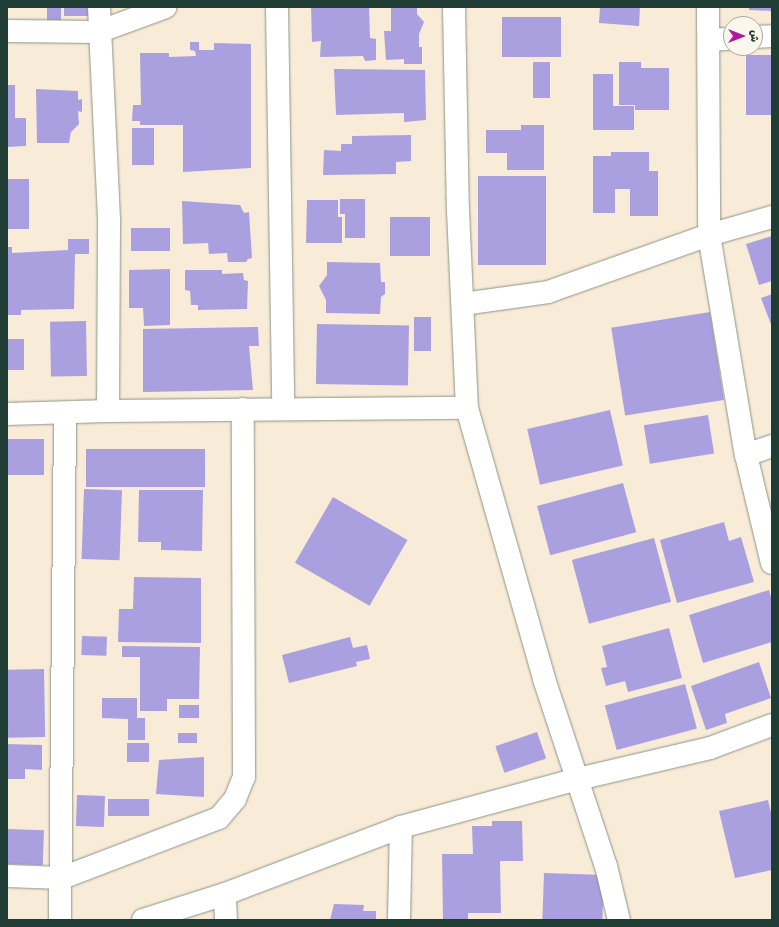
<!DOCTYPE html>
<meta charset="utf-8">
<style>
body{margin:0}
#map{position:relative;width:779px;height:927px;overflow:hidden;background:#f8ebd8;font-family:"Balsamiq Sans","Playpen Sans Arabic",sans-serif}
div>[style]{position:absolute}
.building>*{inset:0;background:#aaa0df;transform-origin:0 0}
.roads{filter:drop-shadow(0 0 1px #8c9486) drop-shadow(0 0 1px #8c9486)}
.minor>*{height:22px;margin:-11px;padding:0 11px;transform-origin:11px;border-radius:11px;background:#fff}
span{translate:-50% -50%;white-space:nowrap;text-align:center;line-height:1.15;-webkit-text-stroke:4px #fbf7ec;paint-order:stroke}
.frame{position:absolute;inset:0;border:8px solid #1f3d34;pointer-events:none}
.north{position:absolute;left:723px;top:16px;width:40px;height:40px;box-sizing:border-box;background:#fbf7ec;border:1px solid #a3ada2;border-radius:50%;rotate:90deg;font-size:11px;font-weight:700;line-height:16px;text-align:center;color:#1f3d34}
.north::after{content:'';display:block;margin:auto;width:14px;height:18px;background:#b5179e;clip-path:polygon(50% 0,100% 100%,50% 72%,0 100%)}
</style>
<div id="map">
<div class="building">
<i style="left:47px;top:7px;width:14px;height:13px"></i>
<i style="left:64px;top:7px;width:27px;height:9px"></i>
<i style="clip-path:polygon(311px 7px,369px 7px,370px 38px,376px 39px,376px 60px,365px 61px,363px 56px,320px 57px,321px 41px,312px 42px)"></i>
<i style="clip-path:polygon(391px 7px,417px 7px,417px 14px,424px 22px,419px 34px,419px 47px,422px 47px,422px 64px,404px 64px,404px 59px,386px 60px,384px 31px,391px 31px)"></i>
<i style="clip-path:polygon(600px 7px,640px 7px,639px 26px,599px 23px)"></i>
<i style="clip-path:polygon(749px 7px,772px 7px,772px 11px,749px 10px)"></i>
<i style="left:561px;top:17px;width:40px;height:59px;rotate:90deg"></i>
<i style="clip-path:polygon(190px 42px,199px 42px,199px 50px,214px 50px,214px 43px,251px 44px,251px 168px,183px 172px,183px 125px,140px 125px,140px 121px,132px 121px,133px 105px,141px 105px,140px 53px,169px 53px,169px 57px,196px 56px,195px 51px,190px 50px)"></i>
<i style="left:746px;top:55px;width:26px;height:60px"></i>
<i style="left:533px;top:62px;width:17px;height:36px"></i>
<i style="clip-path:polygon(619px 62px,641px 62px,641px 68px,669px 68px,669px 110px,635px 110px,635px 105px,619px 105px)"></i>
<i style="clip-path:polygon(334px 69px,425px 70px,426px 120px,404px 122px,404px 113px,336px 115px)"></i>
<i style="clip-path:polygon(593px 74px,613px 74px,613px 106px,634px 106px,634px 130px,593px 130px)"></i>
<i style="clip-path:polygon(7px 85px,15px 85px,15px 118px,26px 118px,26px 146px,7px 147px)"></i>
<i style="clip-path:polygon(36px 89px,78px 91px,78px 100px,82px 99px,82px 112px,78px 111px,79px 124px,71px 132px,69px 143px,37px 143px)"></i>
<i style="clip-path:polygon(521px 125px,544px 125px,544px 170px,507px 170px,507px 153px,486px 153px,486px 130px,521px 130px)"></i>
<i style="left:154px;top:128px;width:37px;height:22px;rotate:90deg"></i>
<i style="clip-path:polygon(411px 135px,411px 161px,396px 162px,396px 174px,323px 175px,324px 150px,341px 151px,341px 144px,352px 144px,352px 136px)"></i>
<i style="clip-path:polygon(611px 152px,649px 152px,649px 171px,658px 171px,658px 216px,630px 216px,630px 189px,615px 189px,615px 213px,593px 213px,593px 156px,611px 156px)"></i>
<i style="left:478px;top:176px;width:68px;height:89px"></i>
<i style="left:7px;top:179px;width:22px;height:50px"></i>
<i style="clip-path:polygon(340px 199px,365px 199px,365px 238px,345px 238px,345px 214px,340px 214px)"></i>
<i style="clip-path:polygon(307px 200px,338px 200px,338px 217px,342px 217px,342px 243px,306px 243px)"></i>
<i style="clip-path:polygon(182px 201px,240px 205px,244px 213px,249px 212px,252px 258px,248px 259px,246px 262px,228px 262px,227px 253px,209px 254px,208px 243px,183px 244px)"></i>
<i style="left:390px;top:217px;width:40px;height:39px"></i>
<i style="left:131px;top:228px;width:39px;height:23px"></i>
<i style="clip-path:polygon(772px 236px,772px 281px,759px 285px,746px 244px)"></i>
<i style="clip-path:polygon(68px 239px,89px 239px,89px 254px,75px 254px,74px 309px,21px 310px,21px 315px,7px 315px,7px 247px,12px 247px,12px 253px,68px 250px)"></i>
<i style="clip-path:polygon(327px 262px,380px 263px,381px 282px,385px 282px,385px 294px,381px 297px,380px 314px,326px 313px,326px 300px,319px 286px,327px 275px)"></i>
<i style="clip-path:polygon(170px 269px,170px 325px,144px 326px,143px 308px,129px 308px,129px 270px)"></i>
<i style="clip-path:polygon(185px 270px,222px 270px,222px 274px,243px 273px,244px 280px,248px 281px,247px 309px,198px 310px,198px 305px,191px 305px,190px 291px,185px 290px)"></i>
<i style="clip-path:polygon(772px 294px,772px 327px,761px 298px)"></i>
<i style="left:710px;top:312px;width:89px;height:100px;rotate:81deg"></i>
<i style="left:414px;top:317px;width:17px;height:34px"></i>
<i style="left:86px;top:321px;width:55px;height:36px;rotate:89deg"></i>
<i style="left:317px;top:324px;width:92px;height:60px;rotate:1deg"></i>
<i style="clip-path:polygon(258px 327px,259px 346px,249px 346px,253px 390px,143px 392px,143px 329px)"></i>
<i style="left:24px;top:339px;width:31px;height:17px;rotate:90deg"></i>
<i style="left:610px;top:410px;width:57px;height:85px;rotate:77deg"></i>
<i style="left:708px;top:415px;width:39px;height:65px;rotate:81deg"></i>
<i style="left:7px;top:439px;width:37px;height:36px"></i>
<i style="left:86px;top:449px;width:119px;height:38px"></i>
<i style="left:623px;top:483px;width:51px;height:89px;rotate:75deg"></i>
<i style="left:84px;top:489px;width:38px;height:70px;rotate:2deg"></i>
<i style="clip-path:polygon(139px 490px,203px 490px,202px 551px,161px 550px,161px 542px,138px 542px)"></i>
<i style="left:333px;top:497px;width:86px;height:76px;rotate:30deg"></i>
<i style="clip-path:polygon(724px 522px,729px 541px,741px 537px,754px 582px,677px 603px,660px 540px)"></i>
<i style="left:654px;top:538px;width:66px;height:85px;rotate:75deg"></i>
<i style="clip-path:polygon(134px 577px,201px 578px,201px 643px,118px 642px,119px 609px,133px 609px)"></i>
<i style="clip-path:polygon(769px 590px,772px 601px,772px 642px,703px 663px,689px 615px)"></i>
<i style="clip-path:polygon(669px 628px,682px 678px,628px 692px,625px 681px,606px 686px,601px 668px,607px 667px,602px 646px)"></i>
<i style="left:82px;top:636px;width:25px;height:19px;rotate:2deg"></i>
<i style="clip-path:polygon(350px 637px,353px 648px,367px 645px,370px 659px,356px 662px,357px 666px,289px 683px,282px 655px)"></i>
<i style="clip-path:polygon(122px 646px,200px 647px,199px 699px,167px 699px,167px 711px,140px 711px,140px 657px,122px 657px)"></i>
<i style="clip-path:polygon(759px 662px,771px 698px,725px 714px,727px 723px,706px 730px,691px 686px)"></i>
<i style="left:44px;top:669px;width:68px;height:37px;rotate:89deg"></i>
<i style="left:685px;top:684px;width:46px;height:83px;rotate:75deg"></i>
<i style="clip-path:polygon(102px 698px,137px 698px,137px 718px,145px 718px,145px 740px,128px 740px,128px 719px,102px 718px)"></i>
<i style="left:179px;top:705px;width:20px;height:13px"></i>
<i style="left:537px;top:732px;width:28px;height:44px;rotate:71deg"></i>
<i style="left:178px;top:733px;width:19px;height:10px"></i>
<i style="left:127px;top:743px;width:22px;height:19px"></i>
<i style="clip-path:polygon(7px 744px,42px 745px,42px 770px,25px 769px,25px 779px,7px 779px)"></i>
<i style="clip-path:polygon(204px 757px,204px 797px,156px 794px,159px 760px)"></i>
<i style="left:77px;top:795px;width:28px;height:31px;rotate:2deg"></i>
<i style="left:108px;top:799px;width:41px;height:17px"></i>
<i style="clip-path:polygon(768px 800px,772px 817px,772px 870px,735px 878px,719px 811px)"></i>
<i style="clip-path:polygon(492px 821px,522px 821px,523px 861px,500px 861px,501px 913px,468px 913px,468px 920px,443px 920px,442px 854px,473px 854px,472px 826px,492px 826px)"></i>
<i style="left:7px;top:829px;width:37px;height:35px;rotate:2deg"></i>
<i style="left:544px;top:873px;width:60px;height:47px;rotate:2deg"></i>
<i style="clip-path:polygon(334px 904px,364px 905px,363px 911px,376px 911px,376px 920px,330px 920px)"></i>
</div>
<div class="roads">
<div class="minor">
<i style="left:99px;top:7px;width:216px;rotate:87.3deg"></i>
<i style="left:109px;top:223px;width:188px;rotate:90.3deg"></i>
<i style="left:108px;top:411px;width:359px;rotate:-0.5deg"></i>
<i style="left:277px;top:7px;width:401px;rotate:89.1deg"></i>
<i style="left:454px;top:7px;width:204px;rotate:88.9deg"></i>
<i style="left:458px;top:211px;width:197px;rotate:87.4deg"></i>
<i style="left:467px;top:408px;width:282px;rotate:74.1deg"></i>
<i style="left:544px;top:679px;width:197px;rotate:71.7deg"></i>
<i style="left:606px;top:866px;width:56px;rotate:76.5deg"></i>
<i style="left:708px;top:7px;width:228px;rotate:89.7deg"></i>
<i style="left:709px;top:235px;width:223px;rotate:80.5deg"></i>
<i style="left:746px;top:455px;width:111px;rotate:76.5deg"></i>
<i style="left:7px;top:31px;width:91px;rotate:0.6deg"></i>
<i style="left:98px;top:32px;width:72px;rotate:-20.2deg"></i>
<i style="left:755px;top:37px;width:17px;rotate:-3deg"></i>
<i style="left:709px;top:40px;width:22px;rotate:-3deg"></i>
<i style="left:463px;top:304px;width:86px;rotate:-8deg"></i>
<i style="left:548px;top:292px;width:171px;rotate:-19.5deg"></i>
<i style="left:709px;top:235px;width:66px;rotate:-15.9deg"></i>
<i style="left:7px;top:414px;width:101px;rotate:-1.7deg"></i>
<i style="left:746px;top:455px;width:28px;rotate:-19deg"></i>
<i style="left:7px;top:876px;width:55px;rotate:2.1deg"></i>
<i style="left:62px;top:878px;width:168px;rotate:-20.9deg"></i>
<i style="left:219px;top:818px;width:25px;rotate:-50deg"></i>
<i style="left:235px;top:799px;width:24px;rotate:-68deg"></i>
<i style="left:244px;top:777px;width:368px;rotate:-90.2deg"></i>
<i style="left:225px;top:894px;width:26px;rotate:88deg"></i>
<i style="left:60px;top:920px;width:507px;rotate:-89.43deg"></i>
<i style="left:143px;top:920px;width:86px;rotate:-17.6deg"></i>
<i style="left:225px;top:894px;width:188px;rotate:-20.8deg"></i>
<i style="left:401px;top:827px;width:183px;rotate:-15.2deg"></i>
<i style="left:578px;top:779px;width:136px;rotate:-13.2deg"></i>
<i style="left:710px;top:748px;width:66px;rotate:-20.4deg"></i>
<i style="left:399px;top:920px;width:93px;rotate:-88.8deg"></i>
</div>
</div>
<div class="frame"></div>
<div class="north">ش</div>
</div>
